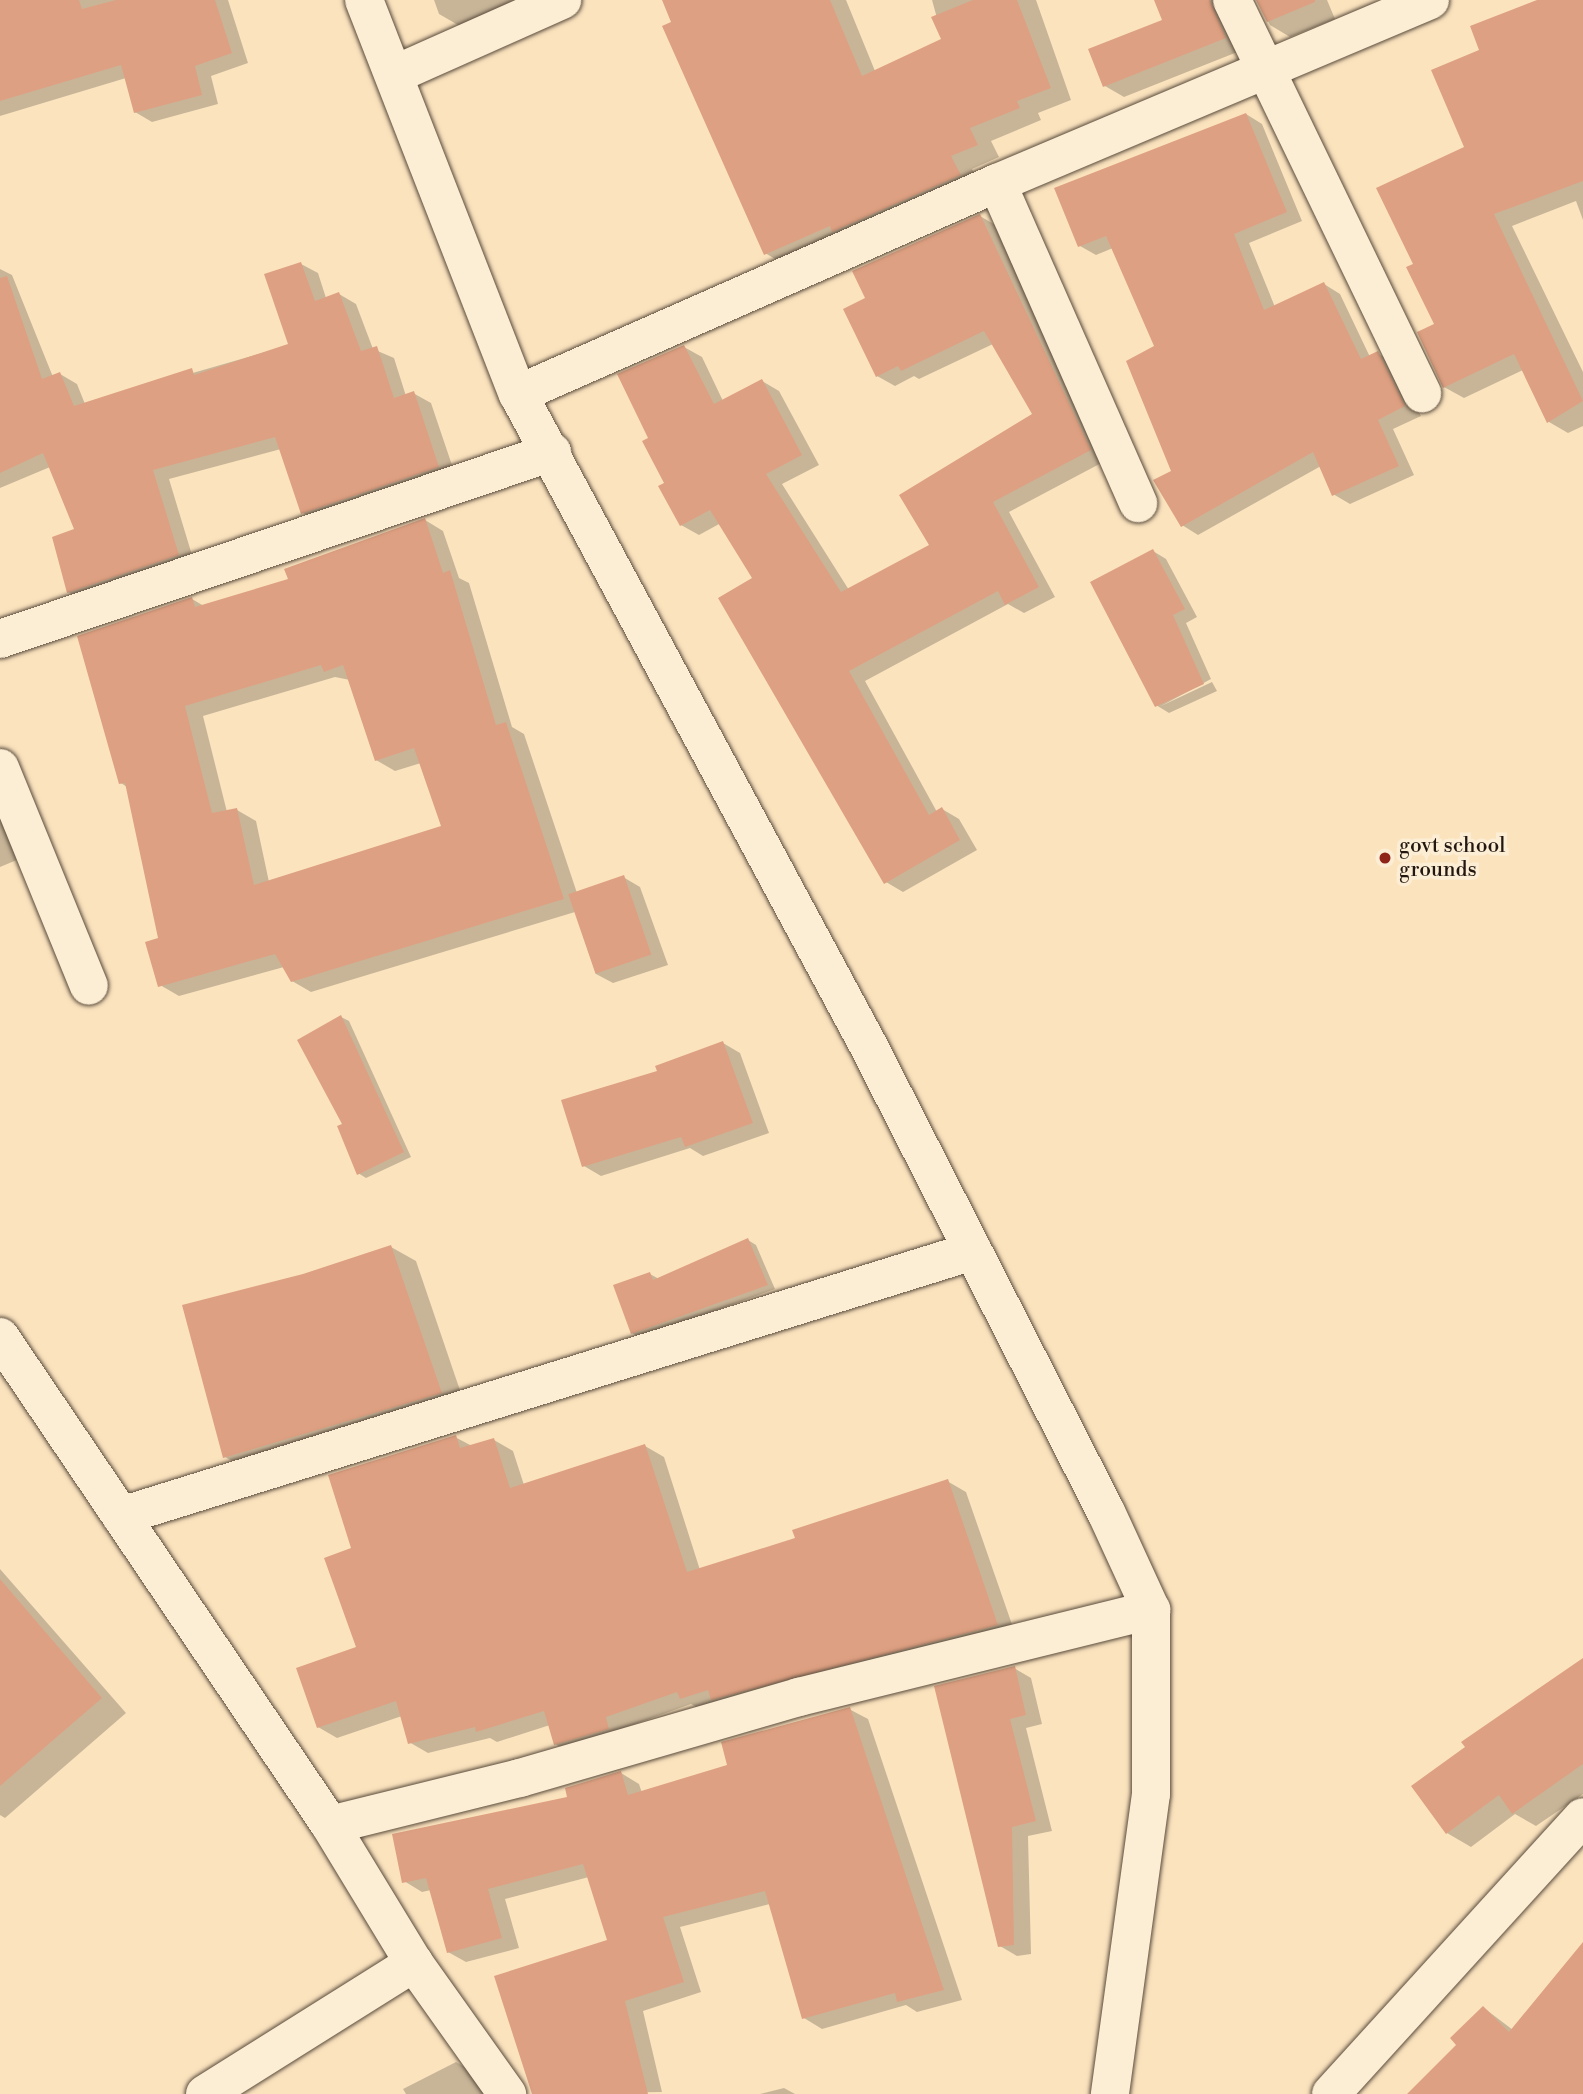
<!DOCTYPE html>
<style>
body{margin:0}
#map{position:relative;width:1583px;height:2094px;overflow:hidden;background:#fbe3be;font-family:"Libre Bodoni",serif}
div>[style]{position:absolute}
.shadow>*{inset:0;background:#0003}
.building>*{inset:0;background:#dea082;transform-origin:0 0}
.roads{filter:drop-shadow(0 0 2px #594b3c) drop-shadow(0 0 2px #594b3c)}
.street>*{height:38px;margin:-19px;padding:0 19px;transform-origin:19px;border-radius:19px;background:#fcedd5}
.secondary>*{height:38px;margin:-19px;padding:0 19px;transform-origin:19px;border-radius:19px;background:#fcedd5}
.dots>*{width:19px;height:19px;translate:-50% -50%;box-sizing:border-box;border:4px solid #fcedd5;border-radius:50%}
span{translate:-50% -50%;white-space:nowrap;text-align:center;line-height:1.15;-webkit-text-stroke:7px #fcedd5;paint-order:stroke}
.poi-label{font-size:21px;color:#231811}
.left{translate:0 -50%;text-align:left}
</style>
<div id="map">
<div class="shadow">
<i style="clip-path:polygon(0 0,228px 0,248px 63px,211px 76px,218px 104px,152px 122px,135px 112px,126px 78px,0 116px)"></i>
<i style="clip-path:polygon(434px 0,529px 0,465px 29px,439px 14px)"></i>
<i style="clip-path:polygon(664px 0,846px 0,875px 71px,943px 40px,932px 0,1036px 0,1071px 100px,1038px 113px,1041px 120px,991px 141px,999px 157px,972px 169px,981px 187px,787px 266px,765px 253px)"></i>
<i style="clip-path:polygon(1155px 0,1237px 0,1245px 49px,1124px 97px,1105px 86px,1164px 21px)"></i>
<i style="clip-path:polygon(1257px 0,1327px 0,1335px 19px,1290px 37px,1270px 25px)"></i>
<i style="clip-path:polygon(1542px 0,1583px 0,1583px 220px,1576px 201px,1512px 226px,1583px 372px,1583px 426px,1568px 433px,1549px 422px,1523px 370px,1464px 398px,1444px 387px,1436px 325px,1415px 265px,1467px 148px,1481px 51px)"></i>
<i style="clip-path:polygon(1246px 114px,1262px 124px,1302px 221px,1249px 243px,1275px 307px,1324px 284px,1340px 294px,1370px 357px,1377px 353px,1394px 363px,1421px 416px,1393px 429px,1414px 475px,1350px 504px,1333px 494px,1321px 466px,1198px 535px,1182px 525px,1156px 347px,1113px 248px,1096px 255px,1080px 246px)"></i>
<i style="clip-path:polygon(980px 216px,997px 226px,1107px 460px,1009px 512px,1055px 597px,1024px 613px,1008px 604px,865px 681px,937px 812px,942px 809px,959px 819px,977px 850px,903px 892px,886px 882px,755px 578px,721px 523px,699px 535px,681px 525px,651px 439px,684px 347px,702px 357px,723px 401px,762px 381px,779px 391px,819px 465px,782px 484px,849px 590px,932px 545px,1034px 415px,993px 344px,919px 379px,914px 376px,895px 386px,877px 376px,867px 299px)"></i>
<i style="clip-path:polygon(301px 264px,318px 273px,326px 298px,339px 294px,356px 304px,373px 349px,394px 358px,406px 396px,413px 393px,431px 403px,456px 477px,320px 523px,303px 513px,281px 449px,169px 479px,195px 565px,85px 602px,68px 592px,77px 530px,50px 467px,0 488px,0 269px,12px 275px,53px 377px,60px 374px,77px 384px,85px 404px,290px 345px)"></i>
<i style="clip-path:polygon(evenodd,425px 520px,443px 531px,459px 578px,469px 583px,512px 727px,524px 734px,577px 893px,623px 877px,640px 887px,668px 965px,613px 983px,596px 974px,575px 912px,311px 992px,292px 981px,284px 967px,179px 996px,160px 985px,160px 940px,127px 787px,121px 783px,192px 599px,204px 606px,290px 581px,425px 520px,335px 677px,350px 680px,376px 760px,395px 771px,421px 763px,443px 827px,269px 882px,256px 821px,237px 810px,227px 812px,203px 716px,335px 677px)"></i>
<i style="clip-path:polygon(1153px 551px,1166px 559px,1197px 617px,1186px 623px,1211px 679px,1161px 706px,1212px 682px,1217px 691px,1169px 713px,1156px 705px)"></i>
<i style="clip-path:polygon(0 793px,24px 857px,0 867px)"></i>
<i style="clip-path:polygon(341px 1017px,349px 1021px,411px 1157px,366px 1178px,358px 1173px,345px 1124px)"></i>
<i style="clip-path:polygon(723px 1043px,740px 1053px,769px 1133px,703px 1156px,690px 1148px,601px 1176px,584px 1166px,659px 1072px)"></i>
<i style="clip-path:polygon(748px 1240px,756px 1245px,775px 1289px,640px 1338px,632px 1333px,650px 1274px,659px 1279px)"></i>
<i style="clip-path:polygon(391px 1247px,416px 1261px,466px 1408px,250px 1471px,225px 1457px,303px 1276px)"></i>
<i style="clip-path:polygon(455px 1437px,472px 1446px,494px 1440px,513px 1451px,524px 1485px,645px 1446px,664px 1457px,700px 1570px,797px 1539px,947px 1481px,966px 1492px,1016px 1636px,700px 1709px,691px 1704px,624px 1728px,627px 1740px,574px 1755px,555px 1744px,550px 1725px,497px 1742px,490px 1738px,428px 1753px,409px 1742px,402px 1716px,337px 1738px,318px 1727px,358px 1648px,354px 1549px)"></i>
<i style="clip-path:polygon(0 1569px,126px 1713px,5px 1818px,0 1815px)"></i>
<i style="clip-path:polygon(1583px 1660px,1583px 1794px,1536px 1826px,1515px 1814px,1471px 1847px,1447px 1833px)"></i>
<i style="clip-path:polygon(1014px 1668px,1031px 1678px,1042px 1724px,1026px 1728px,1052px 1831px,1028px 1836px,1031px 1954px,1017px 1956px,1000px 1946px,937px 1687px)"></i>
<i style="clip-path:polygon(849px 1709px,868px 1719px,962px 2000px,917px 2012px,906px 2005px,822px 2029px,804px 2018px,770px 1904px,680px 1927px,701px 1992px,643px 2011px,662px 2092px,534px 2094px,609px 1941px,589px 1877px,505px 1899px,519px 1948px,466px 1962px,448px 1952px,431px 1890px,422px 1892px,404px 1881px,621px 1773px,639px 1784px,642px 1793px,729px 1766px)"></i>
<i style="clip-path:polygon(1583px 1969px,1583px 2094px,1410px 2094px,1459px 2045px,1484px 2008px,1513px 2030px)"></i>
<i style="clip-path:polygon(456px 2062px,468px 2069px,486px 2094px,406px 2094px,403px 2089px)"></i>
<i style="clip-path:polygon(784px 2088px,795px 2094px,760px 2094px)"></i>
</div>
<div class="building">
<i style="clip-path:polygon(0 0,79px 0,82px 9px,116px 0,215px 0,232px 53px,195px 66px,202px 95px,134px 113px,121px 65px,0 101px)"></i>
<i style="clip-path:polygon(662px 0,830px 0,862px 76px,941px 39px,931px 17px,973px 0,1017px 0,1051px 88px,1017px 101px,1020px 108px,970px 128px,978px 145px,951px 156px,961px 175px,832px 232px,830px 226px,764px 255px,662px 26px,671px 22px)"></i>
<i style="clip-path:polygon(1154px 0,1210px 0,1226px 38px,1103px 87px,1088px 49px,1162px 20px)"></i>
<i style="clip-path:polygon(1256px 0,1315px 0,1315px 2px,1267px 22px)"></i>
<i style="clip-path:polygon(1537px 0,1583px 0,1583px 181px,1494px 214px,1583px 401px,1547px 423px,1514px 354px,1443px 388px,1417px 332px,1434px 324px,1406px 267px,1413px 264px,1376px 188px,1464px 147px,1431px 70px,1479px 50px,1470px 26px)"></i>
<i style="clip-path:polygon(1246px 113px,1287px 212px,1234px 234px,1264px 310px,1324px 282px,1361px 359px,1378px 351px,1405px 406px,1378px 420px,1399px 466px,1332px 496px,1313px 452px,1181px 527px,1153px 480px,1171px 471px,1126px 361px,1154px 346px,1106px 236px,1078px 247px,1054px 188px)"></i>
<i style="clip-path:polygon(980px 214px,1091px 450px,993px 502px,1039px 587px,1005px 605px,998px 591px,849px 671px,929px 815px,942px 807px,960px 840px,884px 884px,718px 598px,752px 578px,710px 510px,680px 526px,658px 486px,664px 483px,642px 441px,648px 438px,617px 374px,684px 345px,714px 404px,762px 379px,802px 455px,766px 474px,841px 592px,929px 545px,899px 495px,1032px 414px,984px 331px,901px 371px,898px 366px,876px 377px,843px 309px,865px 298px,852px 271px)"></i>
<i style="clip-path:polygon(301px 262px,315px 301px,339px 292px,361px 351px,377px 346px,394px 398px,414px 391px,439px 467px,301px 514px,275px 437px,153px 470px,179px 555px,67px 593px,52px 537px,74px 529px,43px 453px,0 473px,0 278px,7px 276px,42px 379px,60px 372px,74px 406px,192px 368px,194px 375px,288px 344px,264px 274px)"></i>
<i style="clip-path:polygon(evenodd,425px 518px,443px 573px,450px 570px,496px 725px,506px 722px,564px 899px,291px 982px,275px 954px,158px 987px,145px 942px,158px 938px,125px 783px,119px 784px,77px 636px,192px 597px,195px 607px,288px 579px,284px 569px,425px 518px,321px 665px,324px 672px,343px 665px,375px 761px,414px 748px,441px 826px,254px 885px,237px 808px,212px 813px,185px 706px,321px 665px)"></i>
<i style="clip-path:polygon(1153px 549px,1185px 609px,1173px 615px,1204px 684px,1155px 707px,1090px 582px)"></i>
<i style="left:624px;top:875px;width:84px;height:59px;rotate:71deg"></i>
<i style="clip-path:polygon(341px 1015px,404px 1152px,357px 1175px,337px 1126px,342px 1124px,297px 1040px)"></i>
<i style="clip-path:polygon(723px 1041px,753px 1123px,685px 1147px,681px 1137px,582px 1167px,561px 1100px,657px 1071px,655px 1066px)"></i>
<i style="clip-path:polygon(748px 1238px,768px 1285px,631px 1334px,613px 1285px,650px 1272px,653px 1280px)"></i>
<i style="clip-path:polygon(391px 1245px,442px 1393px,223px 1458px,182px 1305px,303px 1274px)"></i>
<i style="clip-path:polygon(456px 1435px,460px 1448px,494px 1438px,510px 1488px,645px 1444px,687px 1572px,795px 1538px,792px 1530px,948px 1479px,998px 1625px,711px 1700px,708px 1690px,680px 1699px,677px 1692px,606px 1717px,609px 1729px,554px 1745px,544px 1711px,476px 1732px,475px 1727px,408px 1744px,396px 1701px,317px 1728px,296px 1668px,356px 1647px,324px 1558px,351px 1548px,328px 1475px)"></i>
<i style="clip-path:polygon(0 1579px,102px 1698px,0 1786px)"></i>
<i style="clip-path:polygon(1583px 1658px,1583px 1764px,1512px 1814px,1499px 1795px,1446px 1834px,1411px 1786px,1465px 1747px,1461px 1742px)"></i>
<i style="clip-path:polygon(1015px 1666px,1026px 1715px,1010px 1719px,1036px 1821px,1012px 1827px,1014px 1945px,998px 1947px,934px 1686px)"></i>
<i style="clip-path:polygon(850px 1707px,944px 1990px,897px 2002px,895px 1993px,802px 2019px,765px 1891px,663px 1917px,684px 1982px,625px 2001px,648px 2094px,532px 2094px,494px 1976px,607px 1940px,583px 1864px,488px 1889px,502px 1938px,447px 1953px,426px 1878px,402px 1883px,392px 1834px,567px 1797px,565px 1788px,621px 1771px,628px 1795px,727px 1765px,721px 1742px)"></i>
<i style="clip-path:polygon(1583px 1942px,1583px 2094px,1407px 2094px,1456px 2045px,1450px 2038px,1483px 2006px,1509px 2032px)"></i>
</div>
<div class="roads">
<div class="street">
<i style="left:1232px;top:0;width:437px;rotate:64.2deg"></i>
<i style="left:396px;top:74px;width:182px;rotate:-24deg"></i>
<i style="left:997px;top:183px;width:350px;rotate:66.2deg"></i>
<i style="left:518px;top:394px;width:523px;rotate:-23.77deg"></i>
<i style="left:997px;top:183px;width:470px;rotate:-22.9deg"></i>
<i style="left:0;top:639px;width:583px;rotate:-18.71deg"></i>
<i style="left:0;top:768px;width:235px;rotate:67.8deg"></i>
<i style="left:0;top:1337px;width:589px;rotate:55.93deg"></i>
<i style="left:330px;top:1825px;width:162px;rotate:58.7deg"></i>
<i style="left:414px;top:1963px;width:161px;rotate:54.6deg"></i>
<i style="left:121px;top:1516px;width:892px;rotate:-17.28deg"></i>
<i style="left:330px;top:1825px;width:196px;rotate:-13.9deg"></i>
<i style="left:520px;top:1778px;width:291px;rotate:-16.2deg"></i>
<i style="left:799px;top:1697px;width:363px;rotate:-13.9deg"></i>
<i style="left:205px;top:2094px;width:247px;rotate:-32.1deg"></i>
<i style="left:1331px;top:2094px;width:374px;rotate:-47.7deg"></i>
</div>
<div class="secondary">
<i style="left:364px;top:0;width:423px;rotate:68.7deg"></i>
<i style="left:518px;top:394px;width:737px;rotate:61.73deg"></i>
<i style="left:867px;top:1043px;width:526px;rotate:63deg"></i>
<i style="left:1106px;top:1512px;width:108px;rotate:65.3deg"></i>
<i style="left:1151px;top:1610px;width:184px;rotate:90deg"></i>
<i style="left:1151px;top:1794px;width:303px;rotate:97.8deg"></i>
</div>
</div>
<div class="dots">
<i style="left:1385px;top:858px;background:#8f2418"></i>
</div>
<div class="poi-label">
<span class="left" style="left:1399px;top:858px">govt school<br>grounds</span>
</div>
</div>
